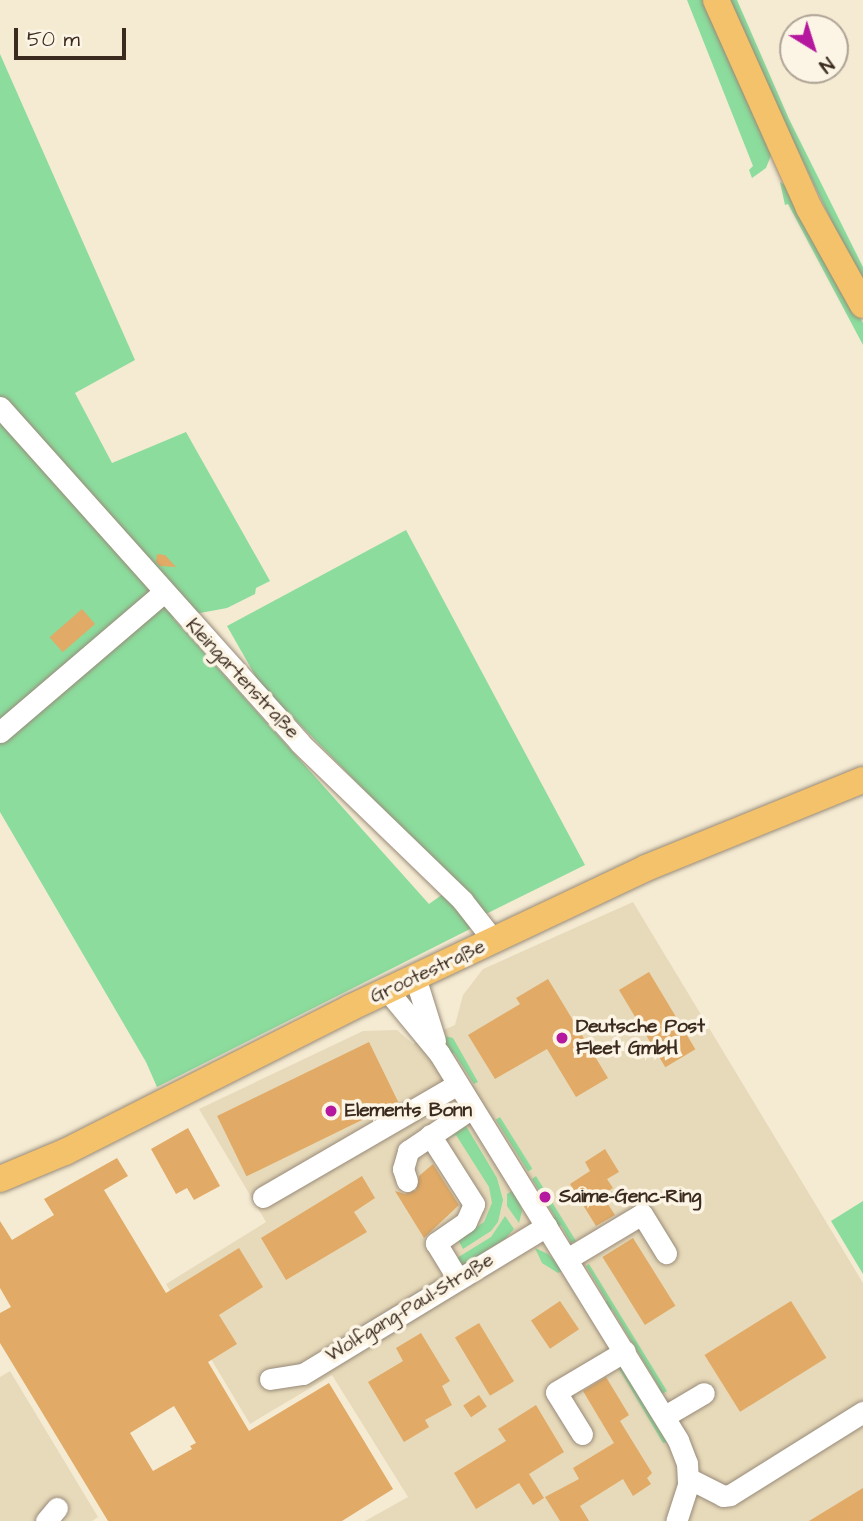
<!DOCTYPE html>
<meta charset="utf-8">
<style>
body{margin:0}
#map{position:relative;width:863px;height:1521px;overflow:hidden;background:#f5ebd3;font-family:"Architects Daughter",sans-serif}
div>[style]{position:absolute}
.built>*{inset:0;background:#e7daba}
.green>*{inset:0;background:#8bdc9d;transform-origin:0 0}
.building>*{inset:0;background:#e1aa66;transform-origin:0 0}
.roads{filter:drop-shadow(0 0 2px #988a78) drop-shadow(0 0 2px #988a78)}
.minor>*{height:21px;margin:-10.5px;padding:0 10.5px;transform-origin:10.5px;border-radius:10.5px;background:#fff}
.major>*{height:26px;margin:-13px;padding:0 13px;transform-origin:13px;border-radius:13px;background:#f4c26a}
.dots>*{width:19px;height:19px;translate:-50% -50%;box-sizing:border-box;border:4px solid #fcf5e5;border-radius:50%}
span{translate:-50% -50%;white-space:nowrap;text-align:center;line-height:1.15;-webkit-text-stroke:7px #fcf5e5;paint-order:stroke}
.street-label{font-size:19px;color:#3b2a1e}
.poi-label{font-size:19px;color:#3b2a1e;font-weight:700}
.left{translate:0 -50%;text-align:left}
.north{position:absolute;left:779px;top:14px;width:70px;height:70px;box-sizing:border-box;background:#fcf5e5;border:2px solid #afa495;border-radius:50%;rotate:142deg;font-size:19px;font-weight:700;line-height:28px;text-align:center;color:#3b2a1e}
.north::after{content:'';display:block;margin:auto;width:24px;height:32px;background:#b5179e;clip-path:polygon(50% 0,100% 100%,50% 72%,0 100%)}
.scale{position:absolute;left:14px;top:28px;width:112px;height:32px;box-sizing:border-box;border:4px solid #3b2a1e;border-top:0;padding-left:9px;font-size:21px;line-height:24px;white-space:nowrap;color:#3b2a1e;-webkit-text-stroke:5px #fcf5e5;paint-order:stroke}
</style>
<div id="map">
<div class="built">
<i style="clip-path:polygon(633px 902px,863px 1283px,863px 1521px,365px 1521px,408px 1497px,332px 1375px,250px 1424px,166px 1284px,266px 1222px,199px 1109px,363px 1031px,397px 1030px,413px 1044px,455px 1025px,463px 995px,483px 969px)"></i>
<i style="clip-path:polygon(10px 1371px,98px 1517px,92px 1521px,0 1521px,0 1377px)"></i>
</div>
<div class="green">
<i style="clip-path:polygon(687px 0,706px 0,772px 153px,766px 168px,752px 178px,749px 170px,753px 166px)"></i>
<i style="clip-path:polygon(725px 0,737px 0,789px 119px,863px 267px,863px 286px)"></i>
<i style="clip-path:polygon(0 54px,135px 360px,75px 393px,112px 463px,186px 432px,270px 581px,256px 588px,255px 594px,227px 608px,173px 618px,429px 904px,443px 894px,476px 926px,157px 1087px,146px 1062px,0 812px)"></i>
<i style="clip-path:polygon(780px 182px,788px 187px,863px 323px,863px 345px,788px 204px,785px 205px)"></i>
<i style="clip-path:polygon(406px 530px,585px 865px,486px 914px,260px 684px,227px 626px)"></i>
<i style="clip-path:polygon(440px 1035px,453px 1038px,478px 1082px,474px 1084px,454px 1053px,450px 1055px)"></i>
<i style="left:500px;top:1117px;width:61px;height:5px;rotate:58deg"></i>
<i style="clip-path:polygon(466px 1126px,497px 1178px,503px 1200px,498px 1222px,491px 1231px,463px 1249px,458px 1240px,484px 1222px,492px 1203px,489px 1187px,456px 1135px,448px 1139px)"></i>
<i style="clip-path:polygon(536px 1176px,576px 1241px,571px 1243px,561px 1225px,556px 1228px,551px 1220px,555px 1217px,532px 1179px)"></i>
<i style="clip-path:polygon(515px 1189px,522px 1211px,519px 1223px,507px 1206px,507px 1194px)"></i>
<i style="clip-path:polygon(863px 1201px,863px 1274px,831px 1221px)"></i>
<i style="clip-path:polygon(505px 1216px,514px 1229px,505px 1239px,462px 1266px,457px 1258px,491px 1237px)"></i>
<i style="clip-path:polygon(535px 1248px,548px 1254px,564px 1270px,558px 1273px,542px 1263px)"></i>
<i style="clip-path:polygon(589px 1264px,667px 1391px,659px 1396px,655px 1390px,659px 1387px,612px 1309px,608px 1311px,603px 1304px,607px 1301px,586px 1266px)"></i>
<i style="clip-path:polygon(615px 1362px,621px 1362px,667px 1442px,663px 1443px)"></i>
</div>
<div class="building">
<i style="clip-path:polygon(157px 554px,165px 555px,176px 567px,160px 566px,156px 562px)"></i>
<i style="left:82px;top:609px;width:20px;height:43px;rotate:49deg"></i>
<i style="left:649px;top:972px;width:90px;height:35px;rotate:59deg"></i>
<i style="clip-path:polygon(548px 979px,608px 1078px,576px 1097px,547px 1049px,495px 1079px,468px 1035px,520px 1004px,516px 998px)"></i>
<i style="left:369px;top:1042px;width:67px;height:169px;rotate:64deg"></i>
<i style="clip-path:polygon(188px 1128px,220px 1186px,194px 1200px,187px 1188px,176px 1194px,151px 1149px)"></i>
<i style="clip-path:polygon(605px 1149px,619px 1172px,607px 1179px,613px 1188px,602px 1195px,615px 1215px,596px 1226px,570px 1184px,590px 1171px,585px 1162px)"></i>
<i style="clip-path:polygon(evenodd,117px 1158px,128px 1176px,104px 1190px,166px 1293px,239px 1248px,263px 1287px,219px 1315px,237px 1344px,208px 1362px,249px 1431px,329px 1383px,393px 1489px,342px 1521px,108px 1521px,0 1343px,0 1313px,11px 1307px,0 1288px,0 1221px,12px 1240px,54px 1215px,44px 1199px,117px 1158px,174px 1406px,196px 1443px,190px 1446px,192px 1449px,153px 1471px,130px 1433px,174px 1406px)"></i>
<i style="clip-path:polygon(433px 1164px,459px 1205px,424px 1238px,395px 1191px,405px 1194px,416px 1190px,419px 1176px)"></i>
<i style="clip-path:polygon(362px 1176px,375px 1198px,354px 1212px,367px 1232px,286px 1280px,261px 1238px)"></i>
<i style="left:633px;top:1238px;width:80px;height:36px;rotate:58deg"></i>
<i style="left:560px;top:1301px;width:34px;height:35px;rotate:56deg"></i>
<i style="left:791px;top:1301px;width:67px;height:102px;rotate:58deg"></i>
<i style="left:479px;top:1323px;width:68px;height:28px;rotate:59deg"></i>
<i style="clip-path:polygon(421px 1333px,450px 1381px,442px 1386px,452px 1405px,425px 1420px,429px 1427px,404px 1442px,368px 1382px,403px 1361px,396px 1348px)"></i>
<i style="clip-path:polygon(606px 1377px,629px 1415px,620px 1421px,652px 1473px,647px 1478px,651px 1484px,633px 1496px,623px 1479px,580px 1506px,589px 1521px,560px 1521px,545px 1497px,579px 1479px,573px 1468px,614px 1443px,583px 1391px)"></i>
<i style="left:479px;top:1395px;width:14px;height:19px;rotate:56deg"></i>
<i style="clip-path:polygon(536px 1405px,564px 1452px,529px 1474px,544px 1498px,533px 1505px,519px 1483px,476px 1509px,454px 1473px,506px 1441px,498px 1429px)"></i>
<i style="clip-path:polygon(863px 1488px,863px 1521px,809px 1521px)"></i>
</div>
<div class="roads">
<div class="minor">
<i style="left:0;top:407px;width:450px;rotate:48.2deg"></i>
<i style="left:300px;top:743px;width:226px;rotate:44.1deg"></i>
<i style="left:462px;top:900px;width:52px;rotate:52deg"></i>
<i style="left:0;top:732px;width:214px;rotate:-40.5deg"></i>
<i style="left:415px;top:977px;width:67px;rotate:72.6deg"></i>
<i style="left:387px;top:990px;width:82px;rotate:50.5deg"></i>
<i style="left:439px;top:1053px;width:455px;rotate:58.3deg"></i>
<i style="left:678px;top:1440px;width:25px;rotate:69deg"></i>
<i style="left:687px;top:1463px;width:22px;rotate:87deg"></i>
<i style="left:688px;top:1485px;width:38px;rotate:108deg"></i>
<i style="left:430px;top:1135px;width:82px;rotate:57.5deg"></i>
<i style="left:474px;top:1204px;width:20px;rotate:114deg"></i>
<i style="left:466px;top:1222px;width:37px;rotate:145deg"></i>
<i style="left:436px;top:1243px;width:42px;rotate:58.6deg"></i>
<i style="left:407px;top:1181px;width:13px;rotate:-108deg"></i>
<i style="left:403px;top:1169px;width:19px;rotate:-74deg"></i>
<i style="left:408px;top:1151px;width:77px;rotate:-33.9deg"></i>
<i style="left:263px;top:1197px;width:225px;rotate:-30.1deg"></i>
<i style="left:567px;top:1259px;width:87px;rotate:-31deg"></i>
<i style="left:642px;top:1214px;width:46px;rotate:58.4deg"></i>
<i style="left:270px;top:1379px;width:33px;rotate:-9deg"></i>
<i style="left:303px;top:1374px;width:285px;rotate:-31.3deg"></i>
<i style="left:665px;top:1416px;width:45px;rotate:-30.5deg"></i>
<i style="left:582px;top:1434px;width:49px;rotate:-121.8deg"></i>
<i style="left:556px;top:1392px;width:80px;rotate:-30.7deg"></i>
<i style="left:688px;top:1478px;width:39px;rotate:27deg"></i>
<i style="left:723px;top:1496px;width:7px;rotate:-8deg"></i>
<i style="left:730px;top:1495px;width:157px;rotate:-32deg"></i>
<i style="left:46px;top:1521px;width:17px;rotate:-50deg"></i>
</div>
<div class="major">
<i style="left:716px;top:0;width:228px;rotate:65.9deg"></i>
<i style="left:809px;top:208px;width:111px;rotate:60.9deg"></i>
<i style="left:0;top:1179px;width:70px;rotate:-22.6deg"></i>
<i style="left:65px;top:1152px;width:319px;rotate:-26.8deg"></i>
<i style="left:350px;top:1008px;width:327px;rotate:-25.3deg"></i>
<i style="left:646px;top:868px;width:234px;rotate:-22.1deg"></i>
</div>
</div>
<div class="dots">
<i style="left:562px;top:1038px;background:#b5179e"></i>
<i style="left:331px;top:1111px;background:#b5179e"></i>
<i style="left:545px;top:1197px;background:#b5179e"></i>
</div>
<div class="street-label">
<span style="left:242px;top:679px;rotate:47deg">Kleingartenstraße</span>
<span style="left:428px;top:972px;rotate:-25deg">Grootestraße</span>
<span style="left:410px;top:1308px;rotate:-31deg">Wolfgang-Paul-Straße</span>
</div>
<div class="poi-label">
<span class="left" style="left:576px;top:1038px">Deutsche Post<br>Fleet GmbH</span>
<span class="left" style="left:345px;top:1111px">Elements Bonn</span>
<span class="left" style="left:559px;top:1197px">Saime-Genc-Ring</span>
</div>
<div class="north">N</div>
<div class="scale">50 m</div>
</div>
